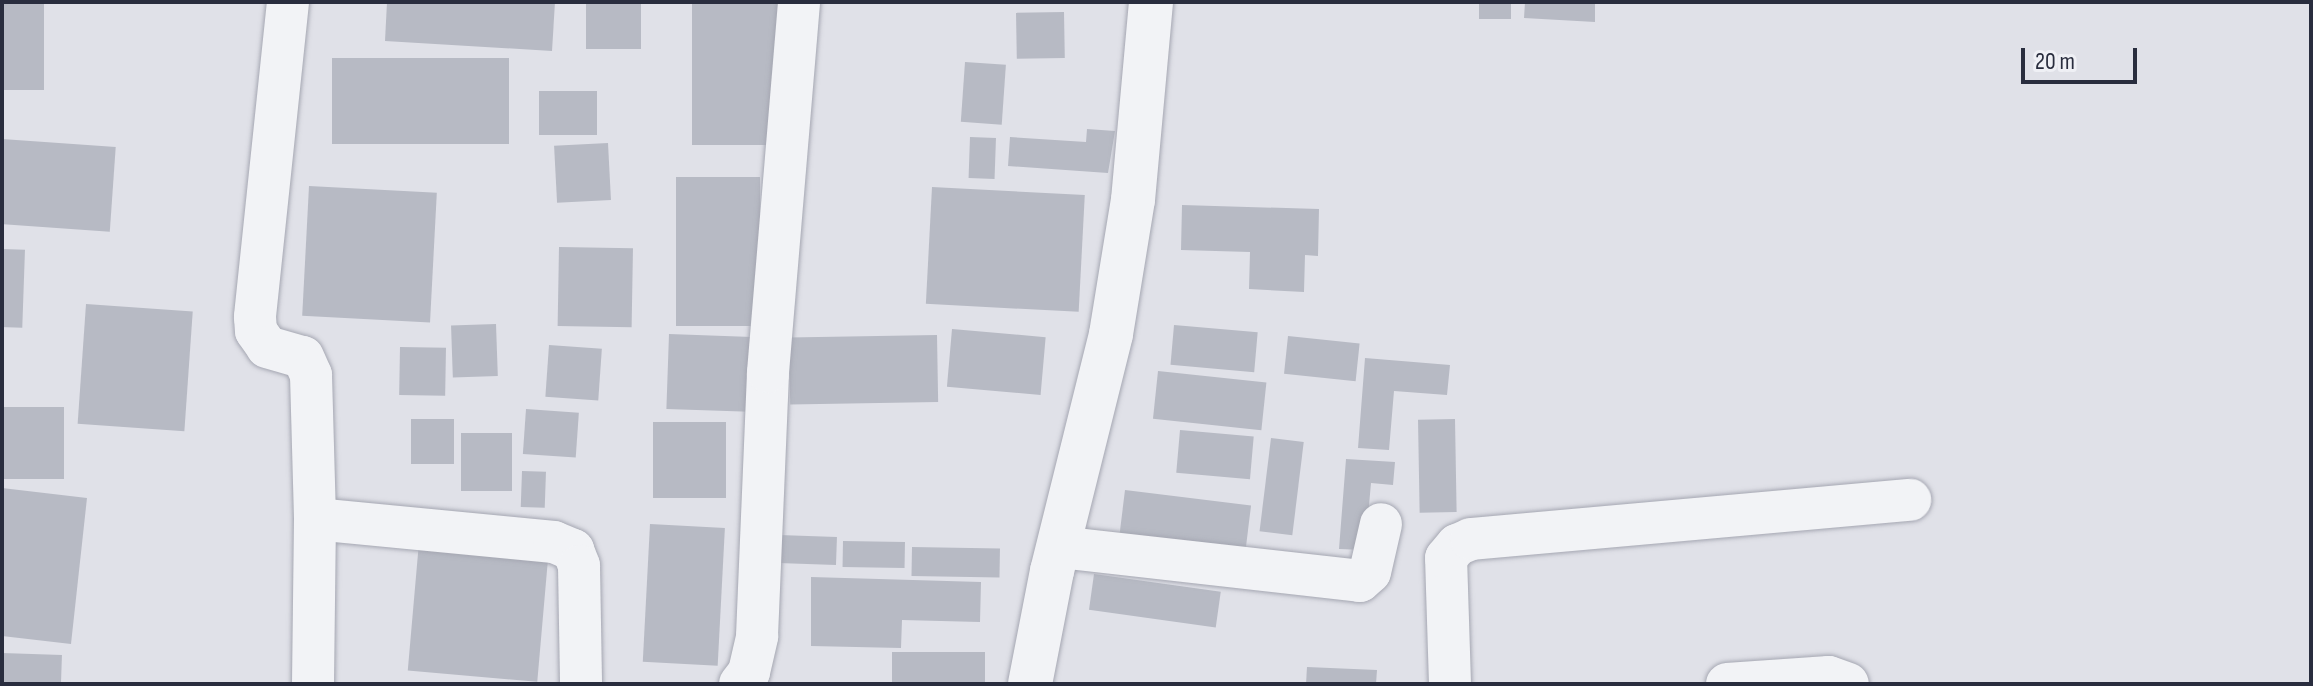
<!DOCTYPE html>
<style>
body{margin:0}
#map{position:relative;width:2313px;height:686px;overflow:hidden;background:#e0e1e8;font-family:"Sofia Sans Condensed",sans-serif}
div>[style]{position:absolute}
.building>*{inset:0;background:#b7bac4;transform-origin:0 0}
.roads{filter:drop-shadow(0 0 2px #a5a7b2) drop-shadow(0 0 2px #a5a7b2)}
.minor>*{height:42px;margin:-21px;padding:0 21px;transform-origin:21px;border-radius:21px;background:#f2f3f6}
.tertiary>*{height:44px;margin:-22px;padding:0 22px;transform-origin:22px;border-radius:22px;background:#f2f3f6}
span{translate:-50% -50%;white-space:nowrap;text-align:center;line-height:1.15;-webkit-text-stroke:8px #eff0f5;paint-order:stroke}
.frame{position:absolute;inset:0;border:4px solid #292d3e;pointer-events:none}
.scale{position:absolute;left:2021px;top:48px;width:116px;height:36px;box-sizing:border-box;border:4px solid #292d3e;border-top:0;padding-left:10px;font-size:24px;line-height:28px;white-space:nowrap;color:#292d3e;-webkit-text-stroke:6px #eff0f5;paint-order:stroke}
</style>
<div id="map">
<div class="building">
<i style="left:2px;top:2px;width:42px;height:88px"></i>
<i style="clip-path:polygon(387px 2px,555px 2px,552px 51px,385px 41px)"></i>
<i style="left:586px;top:2px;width:55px;height:47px"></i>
<i style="left:692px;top:2px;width:87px;height:143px"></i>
<i style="left:1479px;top:2px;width:32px;height:17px"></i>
<i style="clip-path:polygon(1525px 2px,1595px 2px,1595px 22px,1524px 18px)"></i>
<i style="left:1064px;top:12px;width:46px;height:48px;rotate:89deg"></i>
<i style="left:332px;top:58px;width:177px;height:86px"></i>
<i style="left:965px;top:62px;width:41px;height:60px;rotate:4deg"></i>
<i style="left:539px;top:91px;width:58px;height:44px"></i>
<i style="clip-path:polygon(1087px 129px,1115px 131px,1108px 173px,1008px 166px,1010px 137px,1086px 142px)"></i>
<i style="left:970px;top:137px;width:26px;height:41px;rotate:2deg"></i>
<i style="left:2px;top:139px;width:114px;height:85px;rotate:4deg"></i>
<i style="left:608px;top:143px;width:57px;height:54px;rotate:87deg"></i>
<i style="left:760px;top:177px;width:149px;height:84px;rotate:90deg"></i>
<i style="left:309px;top:186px;width:128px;height:130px;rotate:3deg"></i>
<i style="left:932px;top:187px;width:153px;height:117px;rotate:3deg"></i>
<i style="clip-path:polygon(1182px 205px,1319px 209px,1318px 256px,1305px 255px,1304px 292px,1249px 289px,1250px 252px,1181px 250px)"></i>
<i style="left:559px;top:247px;width:74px;height:79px;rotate:1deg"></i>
<i style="left:2px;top:249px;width:23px;height:78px;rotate:2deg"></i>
<i style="left:86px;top:304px;width:107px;height:120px;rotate:4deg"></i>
<i style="left:496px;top:324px;width:52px;height:45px;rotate:88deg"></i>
<i style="left:1174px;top:325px;width:84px;height:40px;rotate:5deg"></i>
<i style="left:952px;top:329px;width:94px;height:58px;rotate:5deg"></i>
<i style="left:669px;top:334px;width:83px;height:75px;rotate:2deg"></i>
<i style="left:937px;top:335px;width:67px;height:148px;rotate:89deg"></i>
<i style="left:1288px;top:336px;width:72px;height:38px;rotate:6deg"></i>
<i style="left:549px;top:345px;width:53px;height:52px;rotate:4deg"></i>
<i style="left:400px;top:347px;width:46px;height:48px;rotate:1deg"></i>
<i style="clip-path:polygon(1365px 358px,1450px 365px,1447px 395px,1394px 391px,1389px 450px,1358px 448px)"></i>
<i style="left:1158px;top:371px;width:109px;height:48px;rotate:6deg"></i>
<i style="left:2px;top:407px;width:62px;height:72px"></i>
<i style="left:526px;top:409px;width:53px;height:45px;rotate:4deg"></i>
<i style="left:454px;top:419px;width:45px;height:43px;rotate:90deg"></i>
<i style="left:1455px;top:419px;width:93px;height:37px;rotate:89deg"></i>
<i style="left:653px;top:422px;width:73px;height:76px"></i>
<i style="left:1180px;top:430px;width:74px;height:43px;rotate:5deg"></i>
<i style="left:461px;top:433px;width:51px;height:58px"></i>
<i style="left:1271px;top:438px;width:33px;height:94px;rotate:7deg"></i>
<i style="clip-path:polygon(1346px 459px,1395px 462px,1393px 485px,1371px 483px,1365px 550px,1339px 549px)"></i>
<i style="left:522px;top:471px;width:24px;height:36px;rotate:2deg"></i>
<i style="clip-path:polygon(2px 488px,87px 498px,71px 644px,2px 636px)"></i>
<i style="left:1125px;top:490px;width:127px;height:48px;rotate:7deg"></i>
<i style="left:650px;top:524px;width:75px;height:138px;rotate:3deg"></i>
<i style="left:779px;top:535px;width:58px;height:28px;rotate:2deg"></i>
<i style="left:843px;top:541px;width:62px;height:26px;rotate:1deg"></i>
<i style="left:419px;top:542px;width:130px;height:129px;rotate:5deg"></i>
<i style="left:912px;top:547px;width:88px;height:29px;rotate:1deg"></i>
<i style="left:1094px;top:574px;width:128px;height:36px;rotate:8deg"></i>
<i style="clip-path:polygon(811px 577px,981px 582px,980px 622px,902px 620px,901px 648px,811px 646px)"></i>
<i style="left:892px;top:652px;width:93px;height:32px"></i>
<i style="left:2px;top:653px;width:60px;height:31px;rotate:2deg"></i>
<i style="clip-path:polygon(1307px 667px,1377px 670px,1376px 684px,1306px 684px)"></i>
</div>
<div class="roads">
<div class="minor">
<i style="left:288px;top:2px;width:317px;rotate:96deg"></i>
<i style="left:255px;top:317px;width:14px;rotate:86deg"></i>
<i style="left:256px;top:331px;width:19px;rotate:55deg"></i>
<i style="left:267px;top:347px;width:37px;rotate:16deg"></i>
<i style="left:303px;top:357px;width:20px;rotate:66deg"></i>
<i style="left:311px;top:375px;width:144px;rotate:88.4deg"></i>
<i style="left:315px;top:519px;width:165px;rotate:90.7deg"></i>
<i style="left:315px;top:519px;width:240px;rotate:5.5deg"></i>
<i style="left:554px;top:542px;width:21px;rotate:23deg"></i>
<i style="left:573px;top:550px;width:17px;rotate:69deg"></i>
<i style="left:579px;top:566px;width:118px;rotate:89deg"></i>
<i style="left:1059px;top:547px;width:303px;rotate:6.4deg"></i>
<i style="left:1360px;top:581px;width:13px;rotate:-42deg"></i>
<i style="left:1370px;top:572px;width:49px;rotate:-77.1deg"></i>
<i style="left:740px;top:684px;width:15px;rotate:-53deg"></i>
<i style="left:749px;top:672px;width:37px;rotate:-77deg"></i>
<i style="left:757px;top:636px;width:264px;rotate:-87.6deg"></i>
<i style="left:768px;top:372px;width:371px;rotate:-85.2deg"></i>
<i style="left:1450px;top:684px;width:126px;rotate:-91.8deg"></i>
<i style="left:1446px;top:558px;width:17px;rotate:-50deg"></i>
<i style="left:1457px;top:545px;width:15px;rotate:-23deg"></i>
<i style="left:1471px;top:539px;width:441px;rotate:-5.1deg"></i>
<i style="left:1727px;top:684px;width:102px;rotate:-3.9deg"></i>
<i style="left:1829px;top:677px;width:20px;rotate:20deg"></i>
</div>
<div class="tertiary">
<i style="left:1030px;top:684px;width:115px;rotate:-79deg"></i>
<i style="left:1052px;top:571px;width:244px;rotate:-76deg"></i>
<i style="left:1111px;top:334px;width:136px;rotate:-80.7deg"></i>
<i style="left:1133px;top:200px;width:199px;rotate:-84.8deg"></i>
</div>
</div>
<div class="frame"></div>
<div class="scale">20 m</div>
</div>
